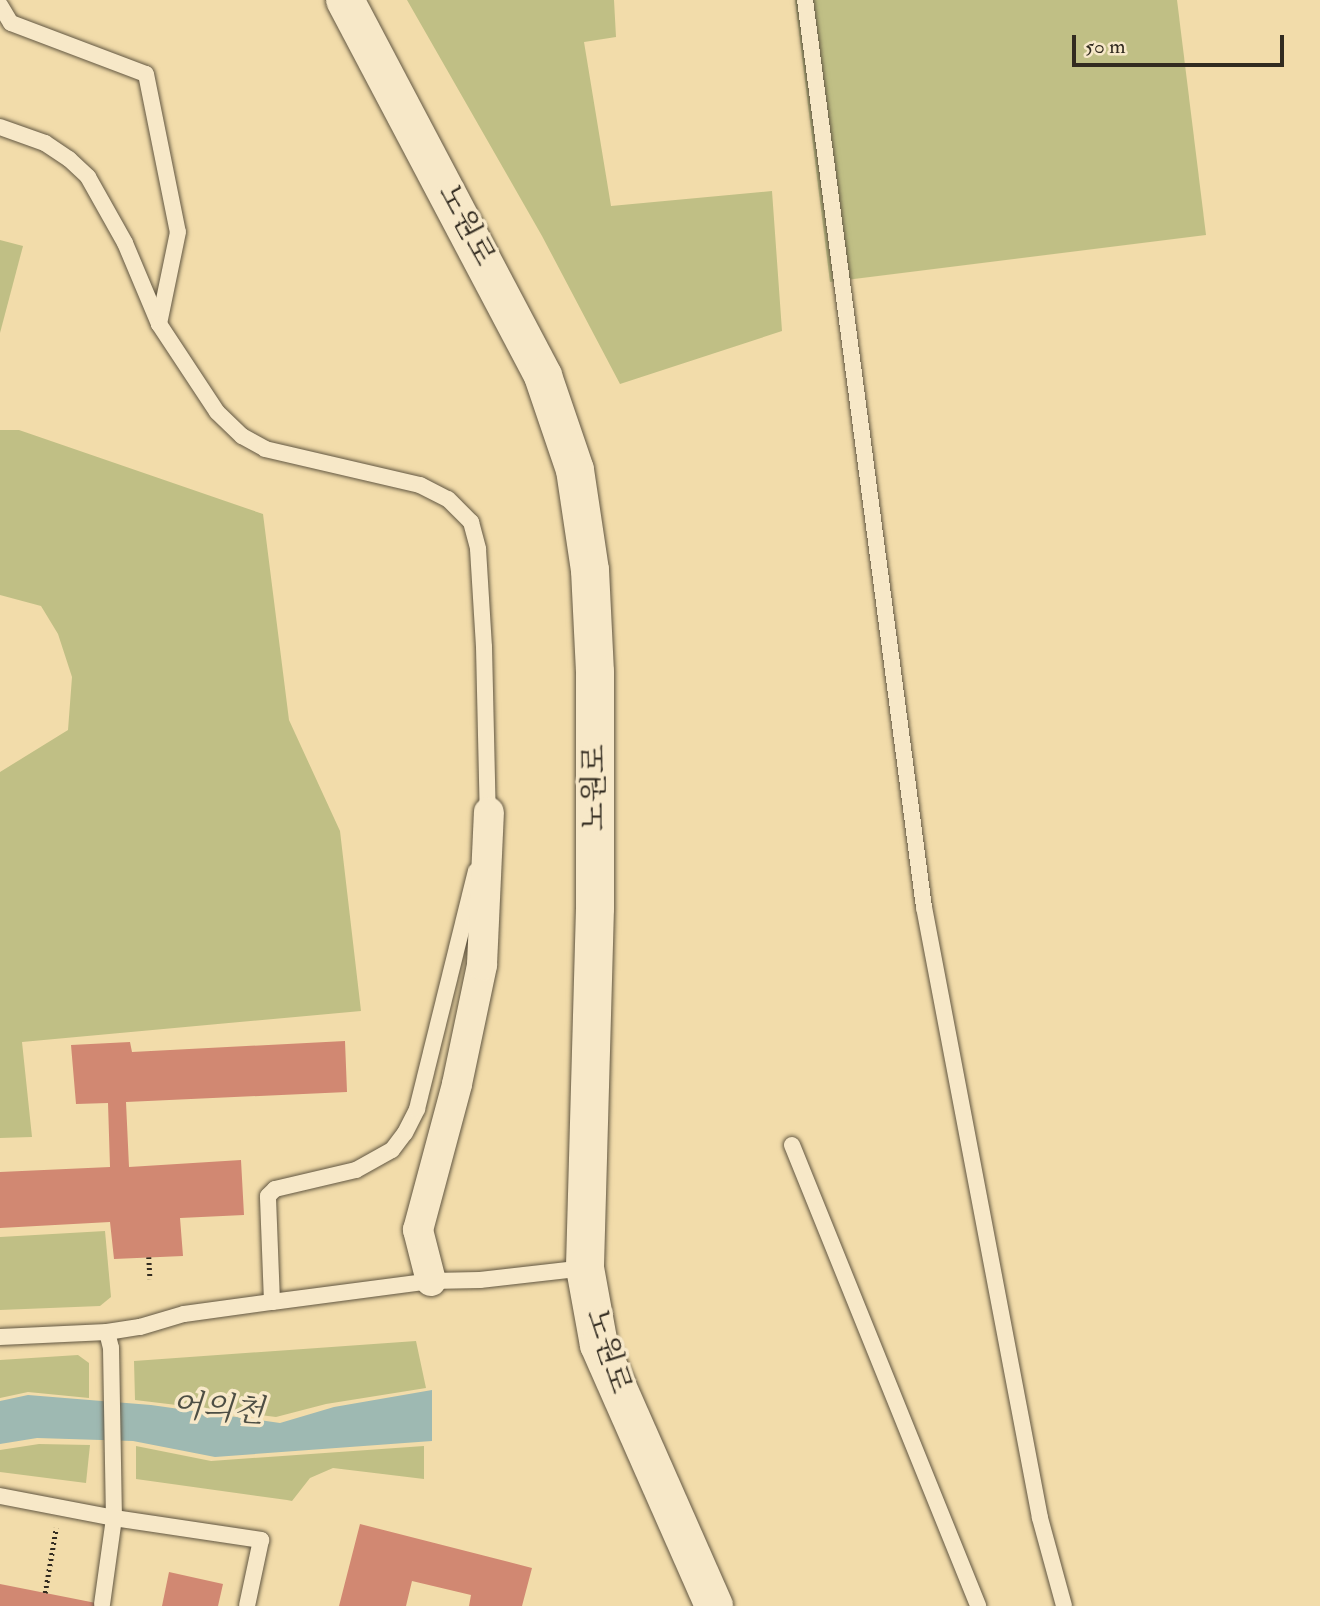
<!DOCTYPE html>
<meta charset="utf-8">
<style>
body{margin:0}
#map{position:relative;width:1320px;height:1606px;overflow:hidden;background:#f2dcaa;font-family:"IM FELL Double Pica","Noto Serif KR",serif}
div>[style]{position:absolute}
.green>*{inset:0;background:#c0bf85}
.water>*{inset:0;background:#9eb9b2}
.building>*{inset:0;background:#d18872}
.path>*{height:4.5px;margin-top:-2.25px;transform-origin:0;background:repeating-linear-gradient(90deg,#322b20 0 2px,transparent 0 5.5px)}
.roads{filter:drop-shadow(0 0 2px #625742) drop-shadow(0 0 2px #625742)}
.service>*{height:16px;margin:-8px;padding:0 8px;transform-origin:8px;border-radius:8px;background:#f7e8c8}
.minor>*{height:30px;margin:-15px;padding:0 15px;transform-origin:15px;border-radius:15px;background:#f7e8c8}
.secondary>*{height:38px;margin:-19px;padding:0 19px;transform-origin:19px;border-radius:19px;background:#f7e8c8}
span{translate:-50% -50%;white-space:nowrap;text-align:center;line-height:1.15;-webkit-text-stroke:7px #f7e8c8;paint-order:stroke}
.street-label{font-size:30px;color:#322b20}
.water-label{font-size:32px;color:#4d4e44;font-style:italic}
.scale{position:absolute;left:1072px;top:35px;width:212px;height:32px;box-sizing:border-box;border:4px solid #322b20;border-top:0;padding-left:9px;font-size:21px;line-height:24px;white-space:nowrap;color:#322b20;-webkit-text-stroke:5px #f7e8c8;paint-order:stroke}
</style>
<div id="map">
<div class="green">
<i style="clip-path:polygon(407px 0,614px 0,616px 37px,584px 42px,611px 206px,772px 191px,782px 331px,620px 384px,542px 236px)"></i>
<i style="clip-path:polygon(795px 0,1177px 0,1206px 235px,830px 282px)"></i>
<i style="clip-path:polygon(0 240px,23px 246px,0 333px)"></i>
<i style="clip-path:polygon(0 430px,19px 430px,263px 514px,289px 720px,340px 831px,361px 1011px,22px 1042px,32px 1137px,0 1138px,0 772px,68px 730px,72px 677px,58px 634px,41px 606px,0 595px)"></i>
<i style="clip-path:polygon(105px 1231px,111px 1297px,100px 1306px,0 1310px,0 1237px)"></i>
<i style="clip-path:polygon(416px 1341px,426px 1388px,326px 1404px,276px 1417px,135px 1400px,134px 1361px)"></i>
<i style="clip-path:polygon(78px 1355px,89px 1363px,89px 1398px,28px 1392px,0 1398px,0 1360px)"></i>
<i style="clip-path:polygon(39px 1444px,90px 1445px,86px 1483px,0 1472px,0 1450px)"></i>
<i style="clip-path:polygon(136px 1446px,211px 1461px,424px 1446px,424px 1479px,333px 1468px,310px 1478px,292px 1501px,287px 1500px,136px 1479px)"></i>
</div>
<div class="water">
<i style="clip-path:polygon(432px 1390px,432px 1441px,215px 1457px,133px 1441px,37px 1438px,0 1444px,0 1401px,28px 1395px,151px 1405px,280px 1423px,334px 1407px)"></i>
</div>
<div class="building">
<i style="clip-path:polygon(345px 1041px,347px 1092px,126px 1102px,129px 1167px,241px 1160px,244px 1215px,180px 1218px,183px 1256px,114px 1259px,110px 1222px,0 1228px,0 1172px,110px 1167px,108px 1103px,76px 1104px,71px 1045px,130px 1042px,132px 1052px)"></i>
<i style="clip-path:polygon(360px 1524px,532px 1568px,522px 1606px,469px 1606px,471px 1595px,412px 1581px,406px 1606px,339px 1606px)"></i>
<i style="clip-path:polygon(169px 1572px,223px 1584px,218px 1606px,162px 1606px)"></i>
<i style="clip-path:polygon(0 1584px,106px 1605px,106px 1606px,0 1606px)"></i>
</div>
<div class="path">
<i style="left:149px;top:1257px;width:22px;rotate:87deg"></i>
<i style="left:45px;top:1593px;width:66px;rotate:-80.4deg"></i>
</div>
<div class="roads">
<div class="service">
<i style="left:805px;top:0;width:915px;rotate:82.53deg"></i>
<i style="left:924px;top:907px;width:622px;rotate:79.25deg"></i>
<i style="left:1040px;top:1518px;width:91px;rotate:74.7deg"></i>
<i style="left:0;top:5px;width:21px;rotate:59deg"></i>
<i style="left:11px;top:23px;width:144px;rotate:20.7deg"></i>
<i style="left:146px;top:74px;width:161px;rotate:78.6deg"></i>
<i style="left:178px;top:232px;width:94px;rotate:101.7deg"></i>
<i style="left:0;top:127px;width:48px;rotate:19.6deg"></i>
<i style="left:45px;top:143px;width:29px;rotate:34deg"></i>
<i style="left:69px;top:159px;width:26px;rotate:43deg"></i>
<i style="left:88px;top:177px;width:76px;rotate:60.7deg"></i>
<i style="left:125px;top:243px;width:88px;rotate:67.2deg"></i>
<i style="left:159px;top:324px;width:105px;rotate:56.6deg"></i>
<i style="left:217px;top:412px;width:35px;rotate:44deg"></i>
<i style="left:242px;top:436px;width:26px;rotate:29deg"></i>
<i style="left:265px;top:449px;width:159px;rotate:13.1deg"></i>
<i style="left:420px;top:485px;width:31px;rotate:27deg"></i>
<i style="left:448px;top:499px;width:33px;rotate:45deg"></i>
<i style="left:471px;top:522px;width:28px;rotate:75deg"></i>
<i style="left:478px;top:549px;width:98px;rotate:86.5deg"></i>
<i style="left:484px;top:647px;width:171px;rotate:88.7deg"></i>
<i style="left:792px;top:1145px;width:497px;rotate:68deg"></i>
<i style="left:272px;top:1302px;width:106px;rotate:-92.2deg"></i>
<i style="left:268px;top:1196px;width:10px;rotate:-45deg"></i>
<i style="left:275px;top:1189px;width:83px;rotate:-13.2deg"></i>
<i style="left:356px;top:1170px;width:41px;rotate:-29.1deg"></i>
<i style="left:392px;top:1150px;width:21px;rotate:-53deg"></i>
<i style="left:405px;top:1133px;width:27px;rotate:-63deg"></i>
<i style="left:417px;top:1109px;width:245px;rotate:-76.1deg"></i>
<i style="left:107px;top:1332px;width:16px;rotate:76deg"></i>
<i style="left:111px;top:1348px;width:170px;rotate:89deg"></i>
<i style="left:114px;top:1518px;width:149px;rotate:8.5deg"></i>
<i style="left:261px;top:1540px;width:67px;rotate:102deg"></i>
<i style="left:0;top:1337px;width:107px;rotate:-2.7deg"></i>
<i style="left:107px;top:1332px;width:33px;rotate:-9deg"></i>
<i style="left:140px;top:1327px;width:46px;rotate:-16.5deg"></i>
<i style="left:184px;top:1314px;width:89px;rotate:-7.8deg"></i>
<i style="left:272px;top:1302px;width:160px;rotate:-7.5deg"></i>
<i style="left:431px;top:1281px;width:49px;rotate:-1.2deg"></i>
<i style="left:480px;top:1280px;width:106px;rotate:-6.5deg"></i>
<i style="left:0;top:1496px;width:116px;rotate:10.9deg"></i>
<i style="left:114px;top:1518px;width:87px;rotate:97.9deg"></i>
</div>
<div class="minor">
<i style="left:431px;top:1281px;width:53px;rotate:-104.3deg"></i>
<i style="left:418px;top:1230px;width:151px;rotate:-75deg"></i>
<i style="left:457px;top:1084px;width:122px;rotate:-78.1deg"></i>
<i style="left:482px;top:965px;width:153px;rotate:-87.4deg"></i>
</div>
<div class="secondary">
<i style="left:345px;top:0;width:425px;rotate:62.2deg"></i>
<i style="left:543px;top:376px;width:99px;rotate:71.2deg"></i>
<i style="left:575px;top:470px;width:101px;rotate:81.5deg"></i>
<i style="left:590px;top:570px;width:102px;rotate:87.2deg"></i>
<i style="left:595px;top:672px;width:236px;rotate:90deg"></i>
<i style="left:595px;top:908px;width:360px;rotate:91.6deg"></i>
<i style="left:585px;top:1268px;width:78px;rotate:79.7deg"></i>
<i style="left:599px;top:1345px;width:285px;rotate:66.2deg"></i>
</div>
</div>
<div class="street-label">
<span style="left:466px;top:225px;rotate:62deg">노원로</span>
<span style="left:595px;top:788px;rotate:-90deg">노원로</span>
<span style="left:608px;top:1351px;rotate:72deg">노원로</span>
</div>
<div class="water-label">
<span style="left:218px;top:1409px;rotate:4deg">어의천</span>
</div>
<div class="scale">50 m</div>
</div>
